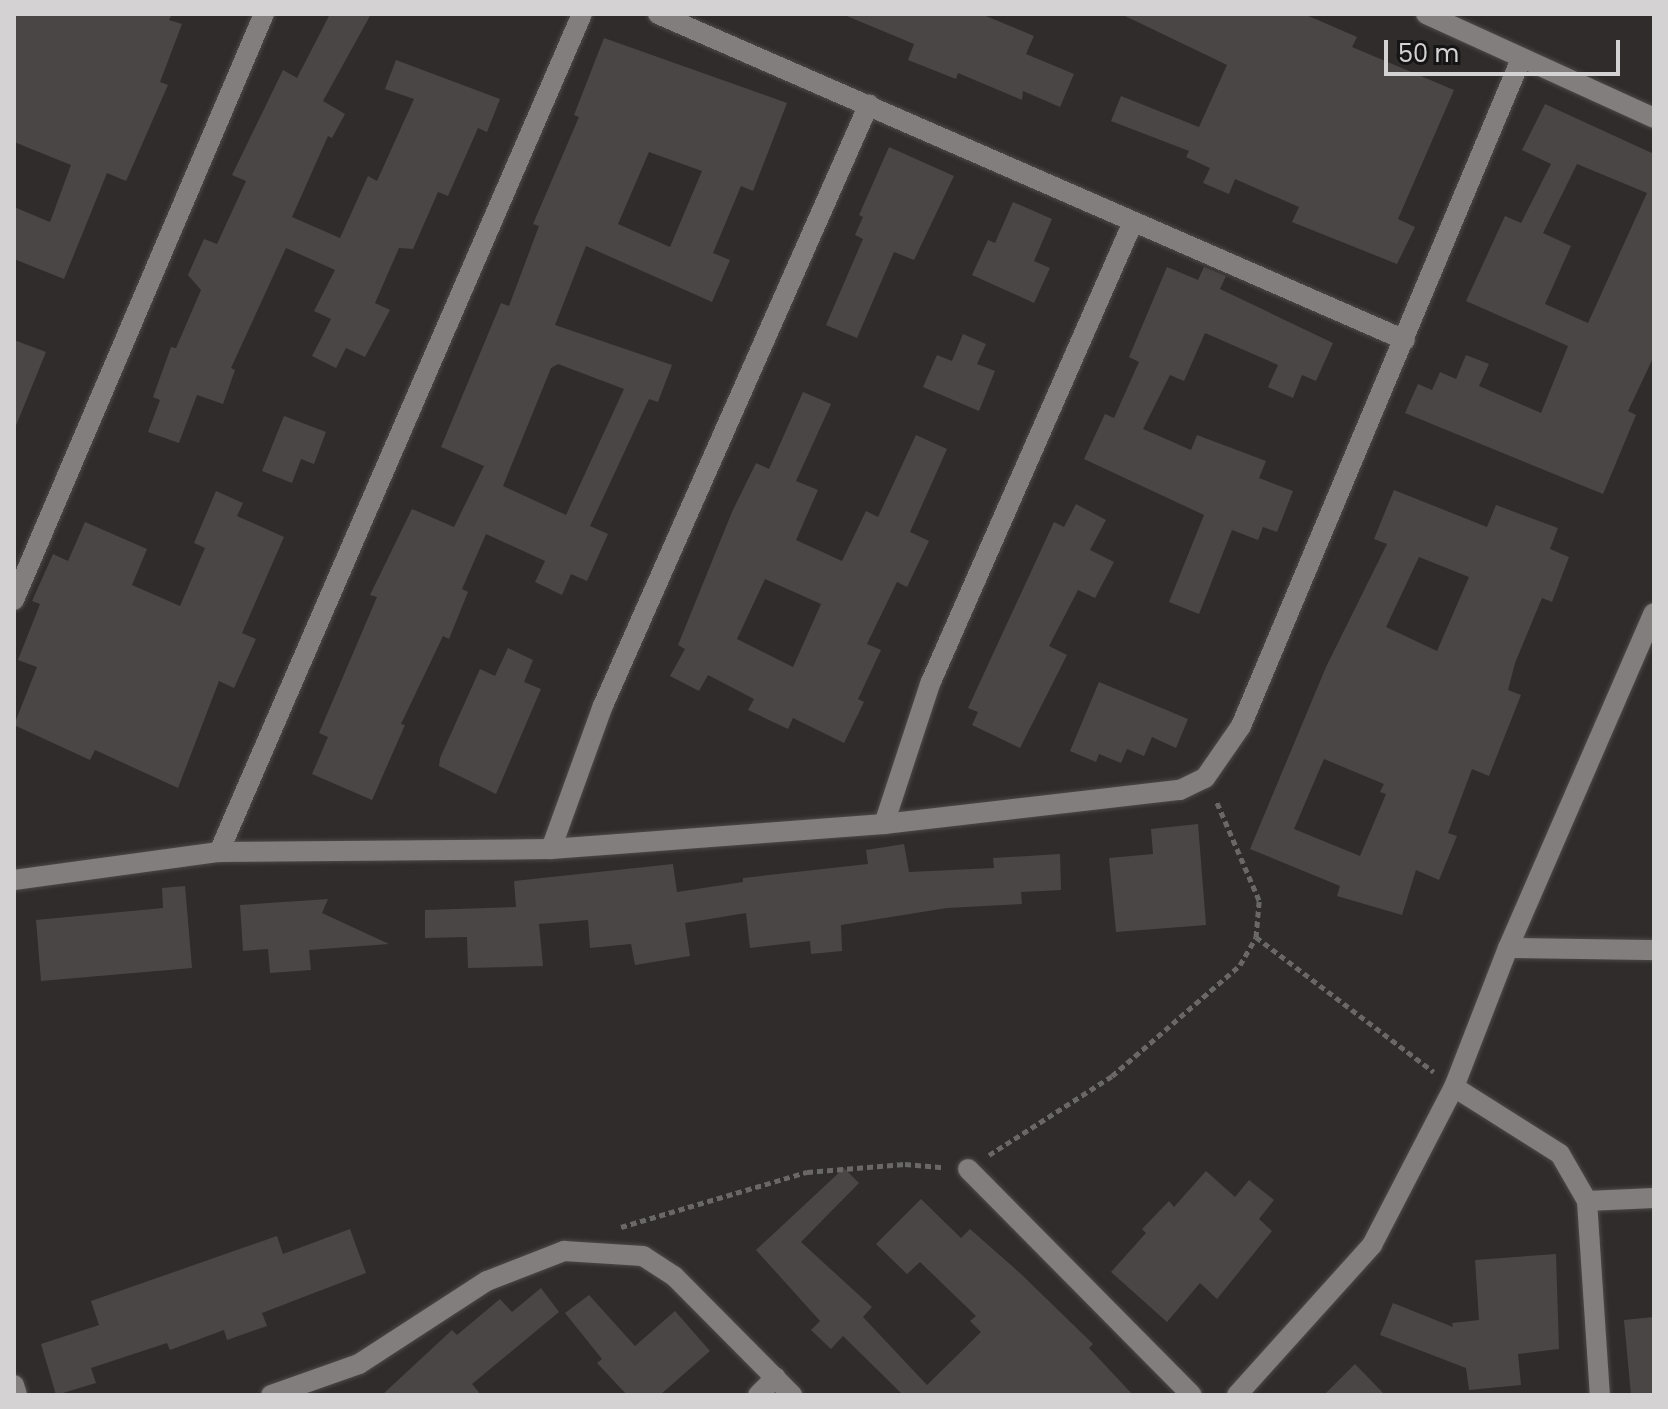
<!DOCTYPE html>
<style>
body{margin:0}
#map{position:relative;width:1668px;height:1409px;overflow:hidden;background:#302c2c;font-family:Poppins,sans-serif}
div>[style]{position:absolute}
.building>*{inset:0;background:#4a4646}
.path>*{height:5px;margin-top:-2.5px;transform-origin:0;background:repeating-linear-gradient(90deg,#6a6767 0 6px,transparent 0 10px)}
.roads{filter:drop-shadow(0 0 2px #4d4949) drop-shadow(0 0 2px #4d4949)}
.minor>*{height:20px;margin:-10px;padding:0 10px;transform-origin:10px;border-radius:10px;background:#827e7d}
span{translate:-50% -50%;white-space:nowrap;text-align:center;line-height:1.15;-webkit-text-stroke:6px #161515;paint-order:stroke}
.frame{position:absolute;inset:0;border:16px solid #d4d2d2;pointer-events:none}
.scale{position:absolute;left:1384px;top:40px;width:236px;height:36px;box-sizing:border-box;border:4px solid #d4d2d2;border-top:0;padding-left:10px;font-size:24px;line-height:28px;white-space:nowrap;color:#d4d2d2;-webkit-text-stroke:6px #161515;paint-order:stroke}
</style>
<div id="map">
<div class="building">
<i style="clip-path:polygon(14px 14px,172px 14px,169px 20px,182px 24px,160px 82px,168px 85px,126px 181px,107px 173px,64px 279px,14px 259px,14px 207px,50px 222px,71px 165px,14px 142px)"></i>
<i style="clip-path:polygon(330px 14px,371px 14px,323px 101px,345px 114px,332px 138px,328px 136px,292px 217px,340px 238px,368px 176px,377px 181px,414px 99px,385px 89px,396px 60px,500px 99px,487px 132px,478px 128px,448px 196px,438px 192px,413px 249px,399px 248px,375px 303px,390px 310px,365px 357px,346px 348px,336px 368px,312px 356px,331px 319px,314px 311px,335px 270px,286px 248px,231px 368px,235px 370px,223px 404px,197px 395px,179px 443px,148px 432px,160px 400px,153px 397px,171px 347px,176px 348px,201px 290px,188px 275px,204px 239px,217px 244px,246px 181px,232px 175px,283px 70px,297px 78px)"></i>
<i style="clip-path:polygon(842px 14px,981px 14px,1034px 36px,1026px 54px,1074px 74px,1060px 107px,1023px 91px,1022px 100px,958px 73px,956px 79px,908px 60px,914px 44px)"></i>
<i style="clip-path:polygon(1121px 14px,1304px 14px,1357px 37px,1352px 47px,1454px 90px,1398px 219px,1415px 227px,1397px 264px,1292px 222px,1299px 207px,1235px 179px,1229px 194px,1203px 183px,1210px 168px,1186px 157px,1189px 151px,1111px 121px,1121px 96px,1199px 127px,1227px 65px)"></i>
<i style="clip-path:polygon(evenodd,604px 38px,787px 103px,753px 191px,741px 186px,713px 253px,730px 260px,712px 302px,586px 246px,555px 325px,672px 365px,658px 402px,649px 399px,590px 526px,608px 534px,587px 581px,571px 574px,562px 595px,535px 582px,545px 561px,486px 534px,462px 589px,468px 592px,449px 639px,443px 636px,401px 724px,405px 725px,372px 800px,312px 774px,328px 737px,319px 733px,377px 597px,370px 595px,412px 509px,454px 527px,484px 466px,441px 447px,501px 303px,509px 306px,539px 226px,533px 224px,579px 117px,574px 115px,604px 38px,649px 152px,702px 171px,670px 247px,618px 224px,649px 152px,604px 38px,558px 364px,624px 389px,566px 515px,503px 486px,551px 368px,558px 364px)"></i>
<i style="clip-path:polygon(evenodd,1545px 104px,1654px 154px,1654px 356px,1628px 411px,1636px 415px,1603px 494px,1405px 413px,1418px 384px,1432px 390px,1440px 372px,1456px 379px,1466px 355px,1489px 364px,1479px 386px,1541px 413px,1568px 346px,1466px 301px,1505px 216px,1521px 223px,1551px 164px,1522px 150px,1545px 104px,1577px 164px,1647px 193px,1588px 323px,1545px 304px,1571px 246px,1543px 233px,1577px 164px)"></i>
<i style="clip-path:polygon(889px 147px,954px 176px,914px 260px,894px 252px,857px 338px,826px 325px,863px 239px,855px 235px,863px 217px,859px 215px)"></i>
<i style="clip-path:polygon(1013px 202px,1052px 219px,1034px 261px,1050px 268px,1034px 303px,972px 275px,988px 240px,995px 243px)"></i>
<i style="clip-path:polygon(1167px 267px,1198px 280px,1204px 267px,1226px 276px,1220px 289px,1333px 343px,1316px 381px,1302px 375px,1293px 398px,1268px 387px,1278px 365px,1205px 333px,1184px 381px,1170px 375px,1143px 429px,1191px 450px,1197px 435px,1266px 461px,1259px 478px,1293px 491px,1277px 532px,1263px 527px,1258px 540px,1232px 530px,1199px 614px,1169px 602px,1204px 515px,1084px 459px,1105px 414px,1114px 418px,1139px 362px,1129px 357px)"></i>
<i style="clip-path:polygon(963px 334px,986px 344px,977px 364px,995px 371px,979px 411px,923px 387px,937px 355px,952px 361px)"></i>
<i style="clip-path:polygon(14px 340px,46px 352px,15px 428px,14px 428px)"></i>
<i style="clip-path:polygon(evenodd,803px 392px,831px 404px,796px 481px,818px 490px,796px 540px,842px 561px,866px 511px,878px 517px,916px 435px,947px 449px,910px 532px,929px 541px,907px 587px,897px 582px,867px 644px,881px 650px,858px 699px,864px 702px,844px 743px,793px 718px,788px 729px,748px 710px,754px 699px,708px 675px,699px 691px,670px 676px,685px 649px,678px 645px,732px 512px,756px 463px,769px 469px,803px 392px,765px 579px,821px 604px,793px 667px,737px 639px,765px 579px)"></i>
<i style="clip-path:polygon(284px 416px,326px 432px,314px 464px,301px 459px,292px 483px,262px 471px)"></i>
<i style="clip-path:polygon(evenodd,1394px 490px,1487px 527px,1496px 505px,1558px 528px,1550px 549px,1569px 557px,1552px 602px,1542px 598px,1515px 663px,1508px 690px,1521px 695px,1489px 776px,1472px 769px,1448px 833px,1457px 836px,1439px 880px,1416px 870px,1402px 915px,1337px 896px,1340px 886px,1250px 849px,1326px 667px,1387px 544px,1374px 539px,1394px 490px,1419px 557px,1469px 577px,1437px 651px,1386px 627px,1419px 557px,1394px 490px,1324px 759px,1384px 784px,1380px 792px,1386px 794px,1360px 856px,1294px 829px,1324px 759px)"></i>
<i style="clip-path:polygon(216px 491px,243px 503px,237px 516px,284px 537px,242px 633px,256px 639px,234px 688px,219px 681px,178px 788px,95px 750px,90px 760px,14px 725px,37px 667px,18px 660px,40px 604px,32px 601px,53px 554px,68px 561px,85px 522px,147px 549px,132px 585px,180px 606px,205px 548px,194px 543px)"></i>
<i style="clip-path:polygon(1076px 504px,1106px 520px,1090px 550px,1114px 562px,1095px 598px,1078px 590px,1049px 646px,1067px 655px,1020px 748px,972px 725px,978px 712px,968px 708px,1054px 522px,1064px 527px)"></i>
<i style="clip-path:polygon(508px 648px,533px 660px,524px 682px,541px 689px,496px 794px,439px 766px,440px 758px,480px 669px,495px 676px)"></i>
<i style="clip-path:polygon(1099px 682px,1188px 719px,1176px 748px,1152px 737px,1144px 756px,1127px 749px,1121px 763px,1099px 754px,1096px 762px,1070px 751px)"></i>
<i style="clip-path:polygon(1198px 824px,1206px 925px,1116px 932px,1109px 858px,1153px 854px,1151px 829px)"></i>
<i style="clip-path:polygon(904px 844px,909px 872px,994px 868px,993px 858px,1060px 854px,1061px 890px,1021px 892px,1022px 904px,947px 908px,841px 925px,842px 951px,811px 954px,810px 941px,750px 948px,746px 913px,685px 923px,690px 956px,635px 965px,631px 944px,590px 948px,588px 920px,539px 924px,543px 966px,468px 968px,467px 937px,425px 938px,425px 910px,516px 907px,514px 881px,673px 864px,677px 892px,743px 882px,743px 878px,868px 864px,866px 850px)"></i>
<i style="clip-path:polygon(185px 886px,192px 968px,41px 981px,36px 920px,163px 908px,162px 888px)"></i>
<i style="clip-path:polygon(328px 899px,322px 913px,389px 944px,309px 950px,311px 970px,270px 973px,268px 949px,243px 951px,240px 905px)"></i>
<i style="clip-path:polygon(844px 1168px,859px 1183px,801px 1242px,872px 1307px,863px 1317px,927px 1385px,981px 1332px,970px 1321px,976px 1316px,920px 1262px,907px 1274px,876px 1244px,921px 1199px,961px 1238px,970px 1229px,1021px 1274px,1093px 1344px,1089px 1348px,1133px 1395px,903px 1395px,843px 1336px,831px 1349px,811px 1330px,820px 1321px,756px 1250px)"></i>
<i style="clip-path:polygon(1206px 1171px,1235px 1197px,1249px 1180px,1274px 1200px,1259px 1219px,1272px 1231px,1217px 1299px,1200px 1283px,1167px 1322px,1111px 1272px,1146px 1233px,1142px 1229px,1169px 1201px,1174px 1207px)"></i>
<i style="clip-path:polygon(350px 1229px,366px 1273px,262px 1313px,267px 1326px,227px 1340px,224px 1330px,170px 1350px,167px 1343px,91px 1368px,96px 1383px,56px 1395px,41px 1344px,99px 1325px,91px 1301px,277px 1236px,283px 1254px)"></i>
<i style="clip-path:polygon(1556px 1254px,1559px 1349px,1518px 1354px,1521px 1385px,1469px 1390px,1466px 1368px,1380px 1335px,1393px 1303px,1453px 1327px,1452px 1323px,1479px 1320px,1475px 1260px)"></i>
<i style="clip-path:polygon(541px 1288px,559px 1312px,472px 1384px,481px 1395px,382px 1395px,452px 1330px,457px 1335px,500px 1299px,512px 1312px)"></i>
<i style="clip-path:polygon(589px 1295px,635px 1346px,675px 1311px,710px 1351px,660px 1395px,627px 1395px,597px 1363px,602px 1359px,565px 1313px)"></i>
<i style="clip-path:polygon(1654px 1317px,1654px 1395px,1631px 1395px,1624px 1320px)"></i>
<i style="clip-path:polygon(1355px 1364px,1385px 1395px,1324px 1395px)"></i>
</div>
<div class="path">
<i style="left:1256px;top:937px;width:223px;rotate:37.2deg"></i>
<i style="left:989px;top:1155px;width:146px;rotate:-32.7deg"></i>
<i style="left:1112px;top:1076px;width:169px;rotate:-40.9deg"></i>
<i style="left:1240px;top:965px;width:32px;rotate:-60deg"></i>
<i style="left:1256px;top:937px;width:37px;rotate:-85deg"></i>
<i style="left:1259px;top:900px;width:109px;rotate:-113.3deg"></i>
<i style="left:621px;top:1227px;width:194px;rotate:-16.5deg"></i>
<i style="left:807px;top:1172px;width:98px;rotate:-4.7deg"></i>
<i style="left:905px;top:1164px;width:38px;rotate:5deg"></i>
</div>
<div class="roads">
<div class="minor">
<i style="left:658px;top:14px;width:815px;rotate:23.58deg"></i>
<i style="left:1426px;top:14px;width:251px;rotate:24.5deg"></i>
<i style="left:14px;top:600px;width:637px;rotate:-66.9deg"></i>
<i style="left:884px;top:824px;width:147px;rotate:-71.8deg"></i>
<i style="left:930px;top:684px;width:505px;rotate:-66.28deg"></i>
<i style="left:551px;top:849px;width:150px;rotate:-70.1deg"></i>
<i style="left:602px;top:708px;width:660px;rotate:-66.15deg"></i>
<i style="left:219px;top:852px;width:913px;rotate:-66.58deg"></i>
<i style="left:14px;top:880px;width:207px;rotate:-7.8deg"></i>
<i style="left:219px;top:852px;width:332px;rotate:-0.5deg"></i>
<i style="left:551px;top:849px;width:334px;rotate:-4.3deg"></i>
<i style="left:884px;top:824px;width:298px;rotate:-6.6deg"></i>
<i style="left:1180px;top:790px;width:28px;rotate:-26deg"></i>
<i style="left:1205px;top:778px;width:63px;rotate:-55.3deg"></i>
<i style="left:1241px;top:726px;width:723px;rotate:-67.23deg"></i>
<i style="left:1508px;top:948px;width:146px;rotate:0.8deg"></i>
<i style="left:1454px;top:1087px;width:125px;rotate:32.3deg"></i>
<i style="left:1560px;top:1154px;width:54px;rotate:60.1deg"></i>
<i style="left:1587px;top:1201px;width:67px;rotate:-2.6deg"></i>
<i style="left:968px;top:1169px;width:318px;rotate:45.3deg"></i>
<i style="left:1587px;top:1201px;width:194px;rotate:86.2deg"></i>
<i style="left:14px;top:1385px;width:10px;rotate:73deg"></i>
<i style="left:271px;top:1395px;width:93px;rotate:-19.4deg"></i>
<i style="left:359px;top:1364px;width:153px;rotate:-33deg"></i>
<i style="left:487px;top:1281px;width:83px;rotate:-21.3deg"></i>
<i style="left:564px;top:1251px;width:79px;rotate:3.6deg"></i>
<i style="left:643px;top:1256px;width:37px;rotate:33deg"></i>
<i style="left:674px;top:1276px;width:168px;rotate:45.2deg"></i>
<i style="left:758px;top:1395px;width:25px;rotate:-45deg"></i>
<i style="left:1237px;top:1395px;width:202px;rotate:-48deg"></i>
<i style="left:1372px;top:1245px;width:178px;rotate:-62.6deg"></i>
<i style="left:1454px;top:1087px;width:149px;rotate:-68.8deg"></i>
<i style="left:1508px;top:948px;width:365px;rotate:-66.5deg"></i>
</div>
</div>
<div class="frame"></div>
<div class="scale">50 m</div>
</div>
